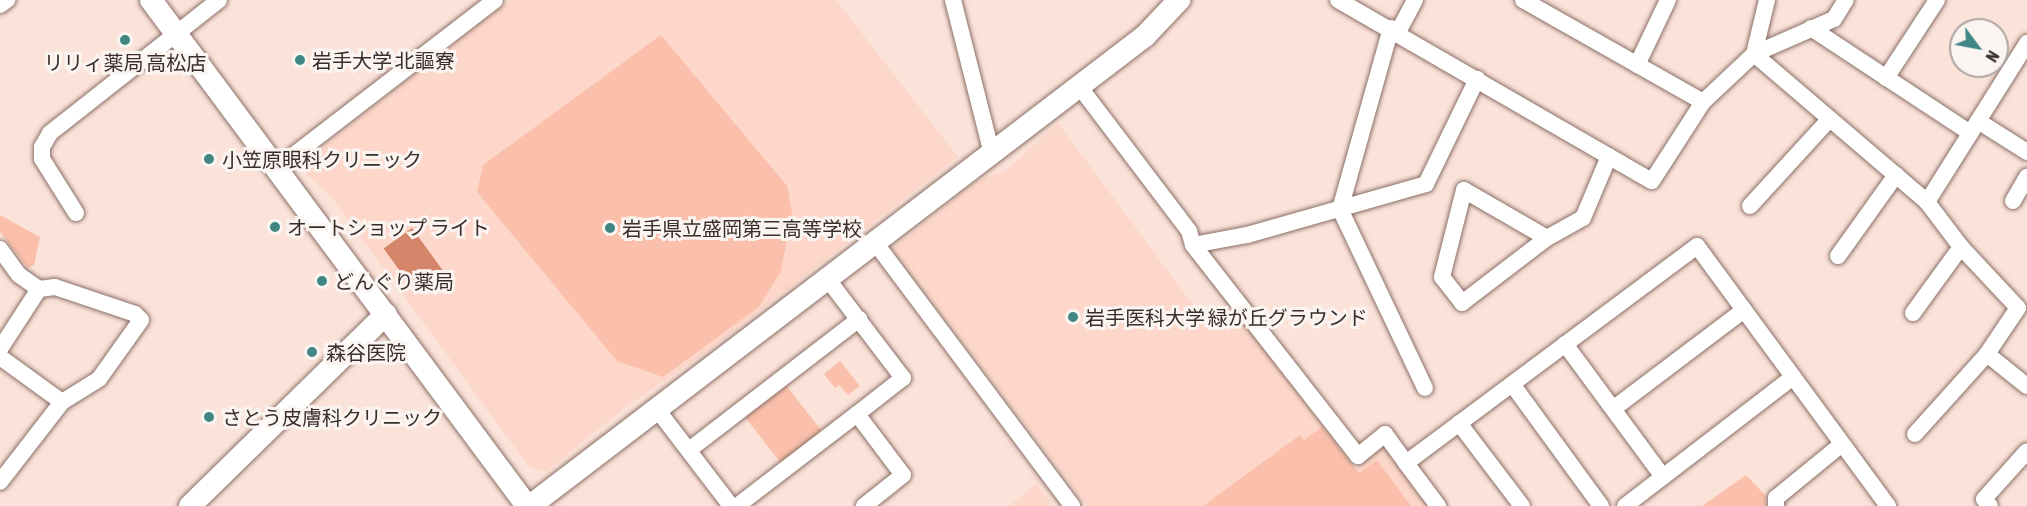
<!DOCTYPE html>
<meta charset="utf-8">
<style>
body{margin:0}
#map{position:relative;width:2027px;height:506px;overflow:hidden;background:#fbe3da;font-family:"Asap Condensed","Noto Sans JP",sans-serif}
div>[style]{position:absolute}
.built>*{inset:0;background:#fdd7ca}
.green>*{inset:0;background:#fac0ab;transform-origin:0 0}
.water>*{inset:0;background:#d5866a;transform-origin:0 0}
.roads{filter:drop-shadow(0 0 2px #8a7066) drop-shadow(0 0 2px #8a7066)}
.street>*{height:16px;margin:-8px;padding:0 8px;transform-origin:8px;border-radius:8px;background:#fff}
.secondary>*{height:22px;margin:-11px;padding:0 11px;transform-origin:11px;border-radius:11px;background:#fff}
.dots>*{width:16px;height:16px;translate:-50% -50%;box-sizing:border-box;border:3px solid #fbf5f2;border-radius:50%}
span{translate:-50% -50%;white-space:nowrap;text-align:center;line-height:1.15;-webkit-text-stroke:6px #fbf5f2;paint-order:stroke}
.poi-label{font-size:20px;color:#3a2e2a}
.left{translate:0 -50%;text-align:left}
.north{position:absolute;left:1949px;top:18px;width:60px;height:60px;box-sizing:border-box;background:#fbf5f2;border:2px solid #aea5a2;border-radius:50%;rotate:122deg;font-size:16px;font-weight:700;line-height:24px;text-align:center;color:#3a2e2a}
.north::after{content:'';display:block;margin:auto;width:21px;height:27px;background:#408783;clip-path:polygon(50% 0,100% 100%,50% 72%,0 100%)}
</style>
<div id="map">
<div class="built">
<i style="clip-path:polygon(510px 0,836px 0,958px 157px,705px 353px,624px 408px,546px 472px,530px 468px,332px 198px,298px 166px)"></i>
<i style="clip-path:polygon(1058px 123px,1208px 325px,1233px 308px,1356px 468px,1382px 447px,1386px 449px,1429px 506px,1087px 506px,892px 248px,974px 183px,1008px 169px)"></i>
<i style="clip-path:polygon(1036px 484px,1053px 506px,1009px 506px)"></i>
</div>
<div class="green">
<i style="clip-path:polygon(661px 35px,787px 186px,792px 213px,781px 271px,759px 307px,663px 377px,617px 361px,477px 192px,483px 165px)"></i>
<i style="clip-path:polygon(0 215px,40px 237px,34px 265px,28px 268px,0 232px)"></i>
<i style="clip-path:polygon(840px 361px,860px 386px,848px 395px,839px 385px,835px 388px,824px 374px)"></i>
<i style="left:785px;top:384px;width:61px;height:52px;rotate:52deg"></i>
<i style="clip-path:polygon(1322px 427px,1359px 473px,1377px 460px,1411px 506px,1203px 506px,1300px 435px,1304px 440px)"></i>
<i style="clip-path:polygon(1746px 475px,1766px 496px,1765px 506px,1702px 506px)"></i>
</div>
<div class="water">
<i style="left:412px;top:228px;width:52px;height:35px;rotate:54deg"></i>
</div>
<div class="roads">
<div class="street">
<i style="left:953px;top:0;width:155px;rotate:75.8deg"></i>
<i style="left:1338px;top:0;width:362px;rotate:30deg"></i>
<i style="left:1652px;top:181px;width:94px;rotate:-57.2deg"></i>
<i style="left:1703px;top:102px;width:70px;rotate:-43.3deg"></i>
<i style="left:1754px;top:54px;width:87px;rotate:-23.6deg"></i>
<i style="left:1834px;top:19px;width:22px;rotate:-58deg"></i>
<i style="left:1523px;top:0;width:207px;rotate:29.5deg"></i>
<i style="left:0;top:5px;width:9px;rotate:-36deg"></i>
<i style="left:1391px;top:28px;width:188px;rotate:105.7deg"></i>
<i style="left:1340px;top:209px;width:198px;rotate:64.6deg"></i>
<i style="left:1811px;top:28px;width:191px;rotate:33.4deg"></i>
<i style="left:1398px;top:32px;width:36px;rotate:-62deg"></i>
<i style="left:1754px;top:54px;width:228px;rotate:40.5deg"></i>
<i style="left:1927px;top:202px;width:56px;rotate:52.9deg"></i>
<i style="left:1961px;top:247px;width:83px;rotate:46.9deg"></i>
<i style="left:2018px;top:308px;width:55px;rotate:124deg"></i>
<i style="left:1987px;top:354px;width:51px;rotate:38.7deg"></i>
<i style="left:1754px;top:54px;width:56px;rotate:-76.5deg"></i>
<i style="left:1637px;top:65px;width:72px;rotate:-64.5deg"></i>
<i style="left:1886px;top:78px;width:93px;rotate:-56.8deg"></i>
<i style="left:1079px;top:86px;width:182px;rotate:52.8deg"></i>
<i style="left:1189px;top:231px;width:15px;rotate:74deg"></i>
<i style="left:1193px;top:245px;width:55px;rotate:-10.5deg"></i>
<i style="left:1247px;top:235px;width:186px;rotate:-15.9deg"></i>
<i style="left:1426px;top:184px;width:117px;rotate:-64.1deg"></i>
<i style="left:1978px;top:121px;width:58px;rotate:32.3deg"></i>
<i style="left:277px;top:168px;width:275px;rotate:-37.6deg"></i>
<i style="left:2013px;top:201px;width:28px;rotate:-60deg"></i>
<i style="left:1927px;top:202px;width:188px;rotate:-57.8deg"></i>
<i style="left:1750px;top:206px;width:115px;rotate:-47.5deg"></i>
<i style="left:76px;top:213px;width:64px;rotate:-122.2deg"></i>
<i style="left:42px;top:159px;width:12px;rotate:-90deg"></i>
<i style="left:42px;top:147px;width:16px;rotate:-60deg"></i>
<i style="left:50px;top:133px;width:215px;rotate:-38.2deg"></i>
<i style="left:1547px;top:238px;width:96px;rotate:-150deg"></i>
<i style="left:1464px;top:190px;width:90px;rotate:104.2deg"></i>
<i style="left:1442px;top:277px;width:33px;rotate:52deg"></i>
<i style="left:1462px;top:303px;width:107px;rotate:-37.4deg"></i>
<i style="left:1547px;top:238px;width:41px;rotate:-29.1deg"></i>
<i style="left:1583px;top:218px;width:67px;rotate:-67.2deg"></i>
<i style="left:874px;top:241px;width:331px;rotate:53.2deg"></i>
<i style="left:1193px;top:245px;width:268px;rotate:52deg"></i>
<i style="left:1358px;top:456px;width:35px;rotate:-39deg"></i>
<i style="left:1385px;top:434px;width:36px;rotate:54deg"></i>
<i style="left:1406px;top:463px;width:363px;rotate:-36.7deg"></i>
<i style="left:1697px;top:246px;width:323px;rotate:53.7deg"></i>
<i style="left:0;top:249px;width:32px;rotate:54deg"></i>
<i style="left:19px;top:275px;width:24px;rotate:35deg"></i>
<i style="left:39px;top:289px;width:16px;rotate:-7deg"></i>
<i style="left:55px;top:287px;width:84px;rotate:18.6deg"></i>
<i style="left:135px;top:314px;width:8px;rotate:45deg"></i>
<i style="left:141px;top:320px;width:72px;rotate:125.4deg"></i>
<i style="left:99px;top:379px;width:44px;rotate:148.1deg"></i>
<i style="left:62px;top:402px;width:101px;rotate:127.8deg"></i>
<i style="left:1838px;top:256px;width:100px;rotate:-54.4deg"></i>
<i style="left:826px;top:277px;width:127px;rotate:52.7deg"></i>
<i style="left:903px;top:378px;width:58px;rotate:142deg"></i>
<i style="left:857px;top:414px;width:76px;rotate:53deg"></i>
<i style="left:903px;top:475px;width:50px;rotate:141.5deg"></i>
<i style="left:1913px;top:313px;width:82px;rotate:-54deg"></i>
<i style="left:1565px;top:344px;width:165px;rotate:53.6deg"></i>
<i style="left:0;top:349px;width:72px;rotate:-57deg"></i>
<i style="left:0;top:357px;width:77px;rotate:36deg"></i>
<i style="left:1512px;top:384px;width:151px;rotate:53.9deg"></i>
<i style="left:656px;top:408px;width:123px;rotate:52.6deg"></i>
<i style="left:1613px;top:409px;width:164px;rotate:-37.1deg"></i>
<i style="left:1459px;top:423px;width:104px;rotate:52.8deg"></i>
<i style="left:1915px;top:434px;width:108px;rotate:-48deg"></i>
<i style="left:689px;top:450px;width:215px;rotate:-37.6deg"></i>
<i style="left:1406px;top:463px;width:54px;rotate:53.3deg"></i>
<i style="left:737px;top:506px;width:151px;rotate:-37.5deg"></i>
<i style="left:1625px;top:506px;width:212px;rotate:-37.5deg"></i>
<i style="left:1776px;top:506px;width:8px;rotate:-90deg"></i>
<i style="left:1776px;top:498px;width:85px;rotate:-39.3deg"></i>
<i style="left:1990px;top:506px;width:9px;rotate:-131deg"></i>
<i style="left:1984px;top:499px;width:64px;rotate:-48.1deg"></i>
</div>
<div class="secondary">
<i style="left:151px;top:0;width:630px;rotate:53.38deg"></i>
<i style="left:190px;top:506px;width:274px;rotate:-44.4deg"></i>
<i style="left:530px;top:506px;width:774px;rotate:-37.39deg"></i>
<i style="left:1145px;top:36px;width:50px;rotate:-46.6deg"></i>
</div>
</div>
<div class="dots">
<i style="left:125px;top:40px;background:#408783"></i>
<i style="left:300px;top:60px;background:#408783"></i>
<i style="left:209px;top:159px;background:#408783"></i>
<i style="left:275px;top:227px;background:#408783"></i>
<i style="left:610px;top:228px;background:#408783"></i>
<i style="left:322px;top:281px;background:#408783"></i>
<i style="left:1073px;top:317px;background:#408783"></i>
<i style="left:312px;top:352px;background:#408783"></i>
<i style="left:209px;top:417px;background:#408783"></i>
</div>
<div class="poi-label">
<span class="left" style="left:312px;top:60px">岩手大学 北謳寮</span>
<span style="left:125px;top:62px">リリィ薬局 高松店</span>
<span class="left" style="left:222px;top:159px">小笠原眼科クリニック</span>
<span class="left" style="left:287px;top:227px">オートショップ ライト</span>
<span class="left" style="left:622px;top:228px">岩手県立盛岡第三高等学校</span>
<span class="left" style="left:334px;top:281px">どんぐり薬局</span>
<span class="left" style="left:1085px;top:317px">岩手医科大学 緑が丘グラウンド</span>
<span class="left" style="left:326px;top:352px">森谷医院</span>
<span class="left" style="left:222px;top:417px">さとう皮膚科クリニック</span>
</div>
<div class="north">N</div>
</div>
